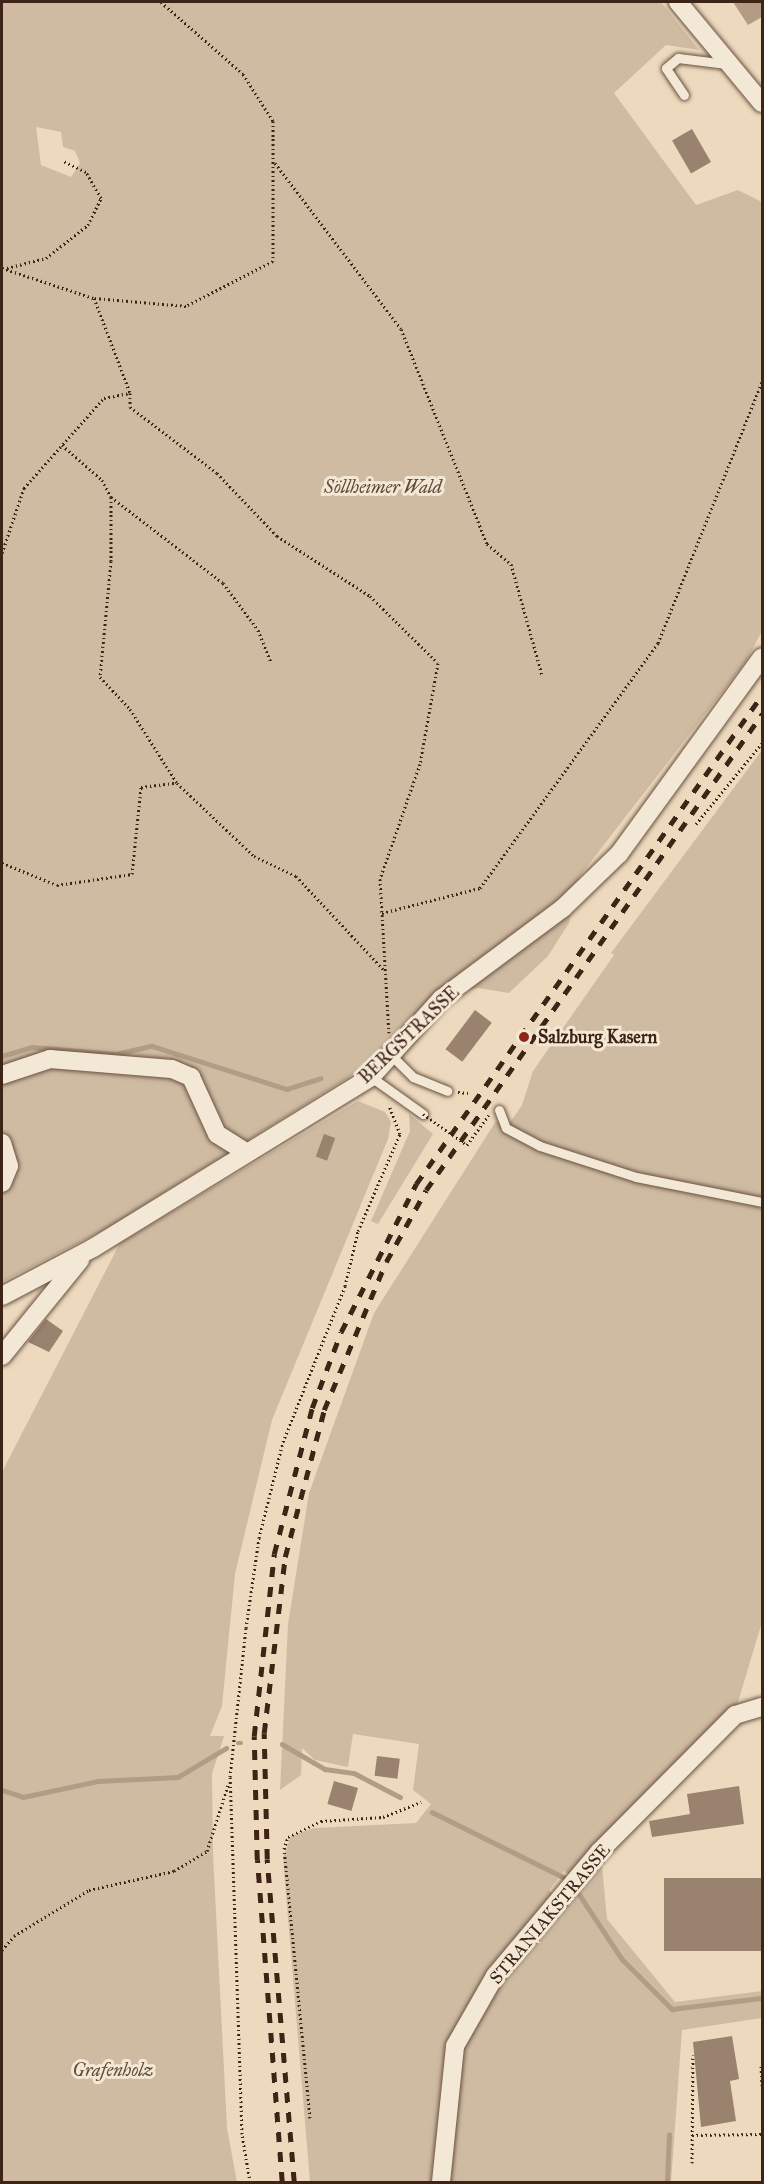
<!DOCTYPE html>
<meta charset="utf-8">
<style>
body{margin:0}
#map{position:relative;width:764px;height:2184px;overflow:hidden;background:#eddabe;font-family:"IM FELL Great Primer",serif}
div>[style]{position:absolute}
.green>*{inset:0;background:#cfbba2}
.water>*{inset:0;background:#b29c85}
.stream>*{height:4.5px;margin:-2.25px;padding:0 2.25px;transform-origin:2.25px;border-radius:2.25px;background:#b29c85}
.building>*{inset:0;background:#99836e;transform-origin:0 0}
.path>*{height:3px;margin-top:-1.5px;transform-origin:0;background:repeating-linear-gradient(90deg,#3e2417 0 1.5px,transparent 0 4.5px)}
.roads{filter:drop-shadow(0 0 2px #6a5241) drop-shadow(0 0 2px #6a5241)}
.lane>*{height:9px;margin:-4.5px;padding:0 4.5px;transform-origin:4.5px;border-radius:4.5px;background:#f3e7d5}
.street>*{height:18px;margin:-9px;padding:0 9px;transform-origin:9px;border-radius:9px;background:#f3e7d5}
.rail>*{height:4.5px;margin-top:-2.25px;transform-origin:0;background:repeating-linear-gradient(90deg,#3e2417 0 10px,transparent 0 20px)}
.path-bridge>*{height:3px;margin-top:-1.5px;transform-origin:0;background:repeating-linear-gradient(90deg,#3e2417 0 1.5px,transparent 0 4.5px)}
.dots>*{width:16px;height:16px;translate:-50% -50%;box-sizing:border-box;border:3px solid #f3e7d5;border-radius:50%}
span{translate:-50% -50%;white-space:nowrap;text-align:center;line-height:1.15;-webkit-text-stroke:6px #f3e7d5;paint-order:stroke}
.park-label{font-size:18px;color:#624a3a;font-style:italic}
.street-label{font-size:18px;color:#3e2417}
.poi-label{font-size:18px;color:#3e2417;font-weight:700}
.left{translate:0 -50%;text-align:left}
.frame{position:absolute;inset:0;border:3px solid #3e2417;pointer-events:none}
</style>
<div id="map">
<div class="green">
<i style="clip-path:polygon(evenodd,2px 2px,661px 2px,699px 50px,666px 45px,614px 93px,696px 205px,738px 190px,762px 202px,762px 631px,746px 661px,579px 877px,569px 923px,548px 956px,509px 993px,478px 988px,438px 994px,396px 1043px,346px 1079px,109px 1227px,2px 1282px,2px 2px,36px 127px,61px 132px,63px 147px,75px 151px,80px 163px,71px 177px,41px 165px,36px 127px)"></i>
<i style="clip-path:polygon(762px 750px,762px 1622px,736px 1709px,573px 1876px,564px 1871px,549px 1890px,562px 1906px,601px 1855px,607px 1919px,675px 2002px,762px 1991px,762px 2018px,682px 2030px,671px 2182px,310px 2182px,283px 1858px,291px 1836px,314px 1828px,416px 1823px,431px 1804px,413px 1790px,419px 1744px,353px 1734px,348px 1767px,315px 1760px,302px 1748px,301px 1775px,280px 1790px,288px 1624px,309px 1493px,374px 1313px,496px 1121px,507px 1127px,522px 1105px,533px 1071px,614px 955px,611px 953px)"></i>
<i style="clip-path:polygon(358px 1101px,385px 1112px,391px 1122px,388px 1139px,272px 1420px,235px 1574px,222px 1706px,210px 1736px,224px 1736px,212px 1774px,213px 1854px,227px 2128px,237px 2182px,2px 2182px,2px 1472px,120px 1243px)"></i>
<i style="clip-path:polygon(409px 1114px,433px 1134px,378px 1224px,371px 1221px,410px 1131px)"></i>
</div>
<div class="water">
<i style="clip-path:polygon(733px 2px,762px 2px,762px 17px,748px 25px)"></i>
</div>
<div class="stream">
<i style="left:2px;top:1056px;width:31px;rotate:-17deg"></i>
<i style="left:32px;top:1047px;width:84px;rotate:4.8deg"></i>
<i style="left:116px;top:1054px;width:37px;rotate:-13deg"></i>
<i style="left:152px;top:1046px;width:142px;rotate:17.7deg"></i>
<i style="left:287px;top:1089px;width:35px;rotate:-18deg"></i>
<i style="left:238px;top:1743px;width:3px"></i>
<i style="left:282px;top:1744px;width:50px;rotate:30.2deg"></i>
<i style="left:325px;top:1769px;width:29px;rotate:8deg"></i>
<i style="left:354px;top:1773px;width:52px;rotate:27.6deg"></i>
<i style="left:2px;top:1790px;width:22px;rotate:18deg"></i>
<i style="left:23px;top:1797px;width:77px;rotate:-12deg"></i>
<i style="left:98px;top:1781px;width:80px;rotate:-2.9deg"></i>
<i style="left:178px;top:1777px;width:56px;rotate:-31.1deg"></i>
<i style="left:432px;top:1812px;width:151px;rotate:26.4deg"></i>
<i style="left:579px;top:1894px;width:78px;rotate:56.5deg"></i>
<i style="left:622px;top:1959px;width:71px;rotate:45deg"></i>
<i style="left:672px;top:2009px;width:91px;rotate:-7deg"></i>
<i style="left:667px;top:2182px;width:47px;rotate:-87.6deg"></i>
</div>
<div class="building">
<i style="left:692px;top:129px;width:38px;height:23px;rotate:60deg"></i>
<i style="left:475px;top:1010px;width:21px;height:49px;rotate:37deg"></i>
<i style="left:324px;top:1134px;width:12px;height:24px;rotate:20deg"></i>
<i style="clip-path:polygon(46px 1319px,63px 1331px,49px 1352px,28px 1342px)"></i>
<i style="left:377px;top:1756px;width:23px;height:20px;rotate:7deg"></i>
<i style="left:334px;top:1781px;width:25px;height:24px;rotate:16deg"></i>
<i style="clip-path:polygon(739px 1786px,744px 1824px,652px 1837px,649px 1821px,690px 1814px,687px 1794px)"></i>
<i style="left:762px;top:1878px;width:73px;height:98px;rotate:90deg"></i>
<i style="clip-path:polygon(732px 2036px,739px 2079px,730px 2081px,736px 2121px,701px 2127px,693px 2042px)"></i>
</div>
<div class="path">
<i style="left:161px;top:2px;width:109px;rotate:41.3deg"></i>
<i style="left:243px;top:74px;width:56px;rotate:57.4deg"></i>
<i style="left:273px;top:121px;width:140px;rotate:90deg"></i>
<i style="left:273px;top:261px;width:98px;rotate:152.7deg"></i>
<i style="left:186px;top:306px;width:92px;rotate:-175deg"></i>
<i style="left:94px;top:298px;width:102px;rotate:69.2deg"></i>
<i style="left:130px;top:393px;width:14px;rotate:90deg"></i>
<i style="left:130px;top:407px;width:109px;rotate:37.2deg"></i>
<i style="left:217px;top:473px;width:87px;rotate:46.4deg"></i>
<i style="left:277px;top:536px;width:111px;rotate:32.8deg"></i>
<i style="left:370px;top:596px;width:95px;rotate:44.6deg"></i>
<i style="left:438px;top:663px;width:103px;rotate:100.1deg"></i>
<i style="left:420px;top:764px;width:122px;rotate:109.2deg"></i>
<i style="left:380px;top:879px;width:154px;rotate:86.7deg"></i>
<i style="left:275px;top:163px;width:208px;rotate:52.8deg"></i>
<i style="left:401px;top:329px;width:232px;rotate:68.2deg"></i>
<i style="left:487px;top:544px;width:31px;rotate:40deg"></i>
<i style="left:511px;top:564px;width:115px;rotate:74.4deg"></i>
<i style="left:2px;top:268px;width:96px;rotate:18.2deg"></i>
<i style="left:7px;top:268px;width:40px;rotate:-14.4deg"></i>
<i style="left:46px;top:258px;width:53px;rotate:-38.2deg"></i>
<i style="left:88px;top:225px;width:30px;rotate:-64deg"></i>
<i style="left:101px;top:198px;width:30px;rotate:-120deg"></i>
<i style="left:86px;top:172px;width:25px;rotate:-154deg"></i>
<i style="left:62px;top:445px;width:53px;rotate:41.2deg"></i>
<i style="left:102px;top:480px;width:19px;rotate:62deg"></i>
<i style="left:111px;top:497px;width:64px;rotate:90deg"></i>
<i style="left:111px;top:561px;width:117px;rotate:95.4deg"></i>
<i style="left:100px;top:677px;width:44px;rotate:46.8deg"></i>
<i style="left:130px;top:709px;width:88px;rotate:57.6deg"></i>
<i style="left:177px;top:783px;width:106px;rotate:43.5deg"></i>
<i style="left:254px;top:856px;width:47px;rotate:25.5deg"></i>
<i style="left:296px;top:876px;width:130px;rotate:46.9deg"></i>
<i style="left:111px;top:497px;width:141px;rotate:37.5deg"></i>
<i style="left:223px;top:583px;width:59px;rotate:53.3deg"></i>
<i style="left:258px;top:630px;width:35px;rotate:68deg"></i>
<i style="left:2px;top:553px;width:69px;rotate:-71.3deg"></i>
<i style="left:24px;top:488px;width:120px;rotate:-48.4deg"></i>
<i style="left:104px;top:398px;width:26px;rotate:-11deg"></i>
<i style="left:696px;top:824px;width:104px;rotate:-50.8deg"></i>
<i style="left:2px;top:863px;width:59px;rotate:21.8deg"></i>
<i style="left:57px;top:885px;width:76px;rotate:-8.3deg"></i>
<i style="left:132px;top:874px;width:87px;rotate:-84.1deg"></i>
<i style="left:141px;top:787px;width:35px;rotate:-7deg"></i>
<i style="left:382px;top:913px;width:101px;rotate:-14.3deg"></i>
<i style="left:480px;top:888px;width:303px;rotate:-54deg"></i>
<i style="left:658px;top:643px;width:282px;rotate:-68.3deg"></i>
<i style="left:458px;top:1092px;width:10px;rotate:6deg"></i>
<i style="left:467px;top:1145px;width:37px;rotate:-54deg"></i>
<i style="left:2px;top:1950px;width:18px;rotate:-49deg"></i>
<i style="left:14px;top:1936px;width:88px;rotate:-31.5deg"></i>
<i style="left:89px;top:1890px;width:87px;rotate:-12.6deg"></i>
<i style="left:174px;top:1871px;width:39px;rotate:-31deg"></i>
<i style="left:207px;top:1851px;width:72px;rotate:-72.3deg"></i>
<i style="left:761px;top:2066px;width:22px;rotate:87deg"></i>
<i style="left:310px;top:2118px;width:270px;rotate:-95.5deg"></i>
<i style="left:284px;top:1849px;width:13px;rotate:-72deg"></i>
<i style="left:288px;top:1837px;width:37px;rotate:-26deg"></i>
<i style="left:321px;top:1821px;width:62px;rotate:-3.7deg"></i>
<i style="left:383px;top:1817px;width:41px;rotate:-21.5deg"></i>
<i style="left:692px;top:2135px;width:70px;rotate:-0.8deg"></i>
<i style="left:692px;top:2163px;width:108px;rotate:-89.5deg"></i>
<i style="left:250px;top:2182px;width:49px;rotate:-99.5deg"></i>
<i style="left:242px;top:2134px;width:357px;rotate:-91.9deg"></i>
<i style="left:230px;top:1777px;width:150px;rotate:-83.9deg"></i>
<i style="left:246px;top:1628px;width:91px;rotate:-81.8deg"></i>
<i style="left:259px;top:1538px;width:99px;rotate:-76deg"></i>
<i style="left:283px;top:1442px;width:168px;rotate:-68.3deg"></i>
<i style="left:345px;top:1286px;width:57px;rotate:-76.7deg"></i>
<i style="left:358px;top:1231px;width:106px;rotate:-66.6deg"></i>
<i style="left:400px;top:1134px;width:31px;rotate:-111deg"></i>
</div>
<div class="roads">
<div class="lane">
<i style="left:684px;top:95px;width:32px;rotate:-124deg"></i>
<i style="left:666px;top:68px;width:16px;rotate:-40deg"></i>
<i style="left:678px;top:58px;width:49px;rotate:7deg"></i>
<i style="left:391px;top:1055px;width:31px;rotate:45deg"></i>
<i style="left:413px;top:1077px;width:37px;rotate:22deg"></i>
<i style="left:371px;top:1077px;width:64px;rotate:35.4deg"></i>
<i style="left:499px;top:1110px;width:19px;rotate:69deg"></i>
<i style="left:506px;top:1128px;width:38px;rotate:28deg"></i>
<i style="left:540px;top:1146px;width:101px;rotate:17.9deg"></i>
<i style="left:636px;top:1177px;width:128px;rotate:11.2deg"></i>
</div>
<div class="street">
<i style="left:678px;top:2px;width:131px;rotate:50.3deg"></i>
<i style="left:2px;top:1075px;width:51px;rotate:-18.4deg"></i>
<i style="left:50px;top:1059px;width:122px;rotate:4.7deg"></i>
<i style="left:172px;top:1069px;width:21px;rotate:23deg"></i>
<i style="left:191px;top:1077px;width:63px;rotate:65.5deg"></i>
<i style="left:217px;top:1134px;width:34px;rotate:32deg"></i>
<i style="left:2px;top:1143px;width:24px;rotate:73deg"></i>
<i style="left:9px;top:1166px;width:18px;rotate:112deg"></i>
<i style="left:2px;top:1296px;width:103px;rotate:-27.8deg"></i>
<i style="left:93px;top:1248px;width:326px;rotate:-31.6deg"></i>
<i style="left:371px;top:1077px;width:105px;rotate:-48.1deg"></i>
<i style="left:441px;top:999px;width:152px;rotate:-36.7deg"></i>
<i style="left:563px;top:908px;width:78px;rotate:-44deg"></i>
<i style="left:619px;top:854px;width:243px;rotate:-54deg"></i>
<i style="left:2px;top:1356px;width:124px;rotate:-50.9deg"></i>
<i style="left:441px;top:2182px;width:137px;rotate:-84.1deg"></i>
<i style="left:455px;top:2046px;width:81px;rotate:-60.3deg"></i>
<i style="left:495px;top:1976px;width:162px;rotate:-50deg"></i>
<i style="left:599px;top:1852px;width:193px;rotate:-45.2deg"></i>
<i style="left:735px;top:1715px;width:28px;rotate:-17deg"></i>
</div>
</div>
<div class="rail">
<i style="left:282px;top:2182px;width:323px;rotate:-94.4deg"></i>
<i style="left:257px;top:1860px;width:124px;rotate:-91.4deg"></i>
<i style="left:254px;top:1736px;width:183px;rotate:-83.7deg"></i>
<i style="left:274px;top:1554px;width:151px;rotate:-75.4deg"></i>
<i style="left:312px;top:1408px;width:81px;rotate:-69.1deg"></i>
<i style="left:341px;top:1332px;width:166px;rotate:-63.1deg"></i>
<i style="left:416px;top:1184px;width:599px;rotate:-54.72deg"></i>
<i style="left:294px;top:2182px;width:324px;rotate:-94.8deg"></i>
<i style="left:267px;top:1859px;width:126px;rotate:-91.4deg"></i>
<i style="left:264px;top:1733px;width:177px;rotate:-83.2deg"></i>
<i style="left:285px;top:1557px;width:152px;rotate:-75.1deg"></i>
<i style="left:324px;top:1410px;width:160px;rotate:-67.3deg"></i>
<i style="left:386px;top:1262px;width:82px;rotate:-60.9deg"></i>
<i style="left:426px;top:1190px;width:583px;rotate:-54.78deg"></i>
</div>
<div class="path-bridge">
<i style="left:423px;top:1114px;width:54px;rotate:35.2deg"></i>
</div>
<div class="dots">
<i style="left:524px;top:1037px;background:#8f2418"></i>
</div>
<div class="park-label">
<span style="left:383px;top:487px">Söllheimer Wald</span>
<span style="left:113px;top:2070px">Grafenholz</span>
</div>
<div class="street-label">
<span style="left:409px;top:1035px;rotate:-44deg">BERGSTRASSE</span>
<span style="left:550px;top:1914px;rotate:-50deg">STRANIAKSTRASSE</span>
</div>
<div class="poi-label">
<span class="left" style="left:538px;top:1037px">Salzburg Kasern</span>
</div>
<div class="frame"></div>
</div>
